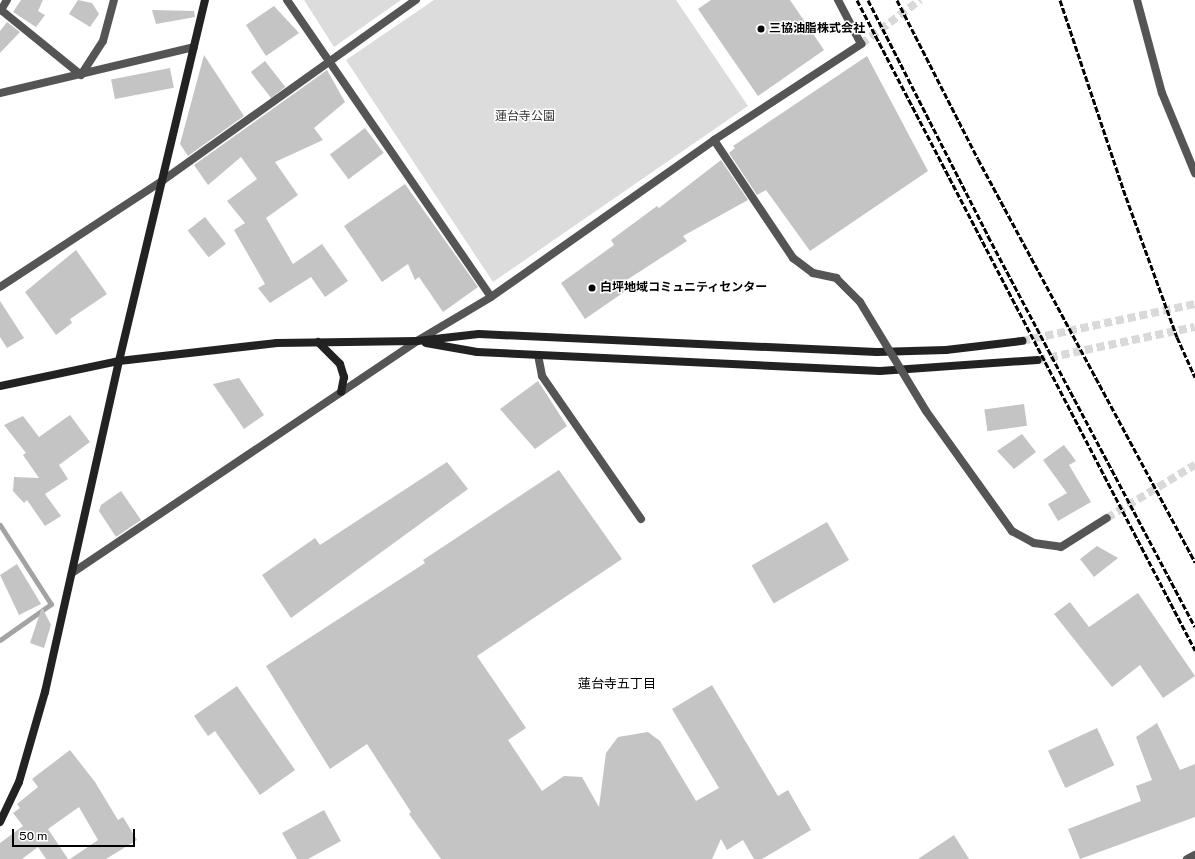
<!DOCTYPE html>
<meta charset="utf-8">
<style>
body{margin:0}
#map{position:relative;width:1195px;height:859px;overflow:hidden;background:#fff;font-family:"Public Sans","Noto Sans JP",sans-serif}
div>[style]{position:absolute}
.green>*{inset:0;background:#dcdcdc}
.stream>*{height:5px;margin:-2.5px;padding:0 2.5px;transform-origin:2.5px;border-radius:2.5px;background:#a3a3a3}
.building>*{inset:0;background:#c4c4c4;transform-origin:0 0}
.street-tunnel>*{height:8px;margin-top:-4px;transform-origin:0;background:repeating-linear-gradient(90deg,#d9d9d9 0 8px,transparent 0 12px)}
.secondary-tunnel>*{height:8px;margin-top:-4px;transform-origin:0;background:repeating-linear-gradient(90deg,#d9d9d9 0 8px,transparent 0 12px)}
.lane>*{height:8px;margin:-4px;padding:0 4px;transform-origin:4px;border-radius:4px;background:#555}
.street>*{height:8px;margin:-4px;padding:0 4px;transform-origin:4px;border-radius:4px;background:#555}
.secondary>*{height:8px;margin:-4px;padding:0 4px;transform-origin:4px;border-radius:4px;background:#222}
.rail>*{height:3px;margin-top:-1.5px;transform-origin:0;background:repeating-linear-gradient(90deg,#000 0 6px,transparent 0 8px)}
.street-bridge>*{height:8px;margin:-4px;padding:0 4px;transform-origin:4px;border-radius:4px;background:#555}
.dots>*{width:11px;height:11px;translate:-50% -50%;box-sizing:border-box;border:2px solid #fff;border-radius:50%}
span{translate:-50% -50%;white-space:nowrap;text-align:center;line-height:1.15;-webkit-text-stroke:3px #fff;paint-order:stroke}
.poi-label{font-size:12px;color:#000;font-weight:700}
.left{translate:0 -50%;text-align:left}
.park-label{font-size:12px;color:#333}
.neighbourhood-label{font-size:13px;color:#000}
.scale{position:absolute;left:12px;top:829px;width:123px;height:18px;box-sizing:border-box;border:2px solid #000;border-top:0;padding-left:5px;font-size:12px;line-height:14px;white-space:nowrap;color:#000;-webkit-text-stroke:3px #fff;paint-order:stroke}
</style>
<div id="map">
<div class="green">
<i style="clip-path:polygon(304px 0,401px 0,334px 47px)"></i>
<i style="clip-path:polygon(434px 0,676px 0,748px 106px,493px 282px,346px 60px)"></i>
</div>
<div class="stream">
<i style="left:0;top:525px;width:94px;rotate:57.2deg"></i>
<i style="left:51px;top:604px;width:62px;rotate:144.8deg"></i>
</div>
<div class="building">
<i style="clip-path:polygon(21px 0,43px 0,38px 11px,45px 15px,36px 27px,13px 12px)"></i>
<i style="clip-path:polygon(78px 0,92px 3px,99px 14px,90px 27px,69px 14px)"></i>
<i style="clip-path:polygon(711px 0,790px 0,824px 50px,758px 96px,698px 9px)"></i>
<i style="clip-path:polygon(274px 6px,299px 33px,266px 56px,246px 25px)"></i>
<i style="clip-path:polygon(152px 10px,194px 11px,195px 17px,156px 24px)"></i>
<i style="clip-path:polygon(7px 22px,20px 32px,0 53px,0 31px)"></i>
<i style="clip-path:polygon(204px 55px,244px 116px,188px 156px,180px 144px)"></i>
<i style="clip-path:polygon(867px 56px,928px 171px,810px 251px,766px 190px,757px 195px,729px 153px,735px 148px,733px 146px)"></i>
<i style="left:265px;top:61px;width:33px;height:18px;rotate:52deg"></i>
<i style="left:170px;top:68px;width:20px;height:60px;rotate:79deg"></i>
<i style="clip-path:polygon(327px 70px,345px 102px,314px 128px,323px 140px,275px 162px,298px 195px,266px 218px,293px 264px,322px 244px,348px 281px,325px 297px,311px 277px,270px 303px,258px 288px,265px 284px,234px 230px,245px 223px,227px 201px,257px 179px,241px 157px,208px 185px,194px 165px)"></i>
<i style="left:365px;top:128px;width:31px;height:44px;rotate:53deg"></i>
<i style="clip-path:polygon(721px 160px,748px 200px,683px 236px,687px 241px,619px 285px,624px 292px,585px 319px,561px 283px,614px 245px,611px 240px,657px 206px,659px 208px)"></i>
<i style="clip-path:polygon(405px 184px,478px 287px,443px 312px,419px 277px,415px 280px,408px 264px,382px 282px,344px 226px)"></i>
<i style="left:205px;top:217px;width:34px;height:22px;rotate:52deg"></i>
<i style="clip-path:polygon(76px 250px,107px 294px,70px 319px,72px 323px,56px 335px,25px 292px)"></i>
<i style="clip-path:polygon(0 301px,24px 338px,7px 348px,0 337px)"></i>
<i style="clip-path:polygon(239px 378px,264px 415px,244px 429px,213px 384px)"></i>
<i style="clip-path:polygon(538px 381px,567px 426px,535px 449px,500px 409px)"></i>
<i style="left:1024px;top:404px;width:22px;height:40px;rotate:82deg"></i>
<i style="clip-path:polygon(70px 415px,90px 442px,59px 465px,68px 479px,45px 494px,61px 516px,45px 526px,27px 500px,24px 503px,13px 491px,14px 477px,39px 478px,23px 455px,26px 453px,4px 425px,23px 416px,39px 437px)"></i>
<i style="clip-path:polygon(1022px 434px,1036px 452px,1014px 469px,997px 451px)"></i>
<i style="clip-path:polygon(1064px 445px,1076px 461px,1069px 465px,1091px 502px,1058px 521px,1048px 504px,1067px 493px,1043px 460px)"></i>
<i style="clip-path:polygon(447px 462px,468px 489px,291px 618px,262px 575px,315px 538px,320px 545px)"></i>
<i style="clip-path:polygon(559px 470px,622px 559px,477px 656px,526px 728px,508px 740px,542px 791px,564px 776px,582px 777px,599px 807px,606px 753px,618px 737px,648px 732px,660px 741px,696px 801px,719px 788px,672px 709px,712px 685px,778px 796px,788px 790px,811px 830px,762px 859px,754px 859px,743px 840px,727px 850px,721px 839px,712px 859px,441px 859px,409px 814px,411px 812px,367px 744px,330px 769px,266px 666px,425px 563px,423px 560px)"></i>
<i style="clip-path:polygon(121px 491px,141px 520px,116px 537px,99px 511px,101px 505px)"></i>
<i style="left:827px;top:522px;width:44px;height:87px;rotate:60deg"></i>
<i style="clip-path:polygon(1097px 546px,1118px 558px,1094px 577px,1080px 559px)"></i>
<i style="clip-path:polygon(17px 564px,41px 604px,19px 615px,0 575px)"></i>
<i style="clip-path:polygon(1138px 593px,1195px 676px,1163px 698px,1140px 665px,1112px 687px,1054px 614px,1070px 602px,1089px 627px)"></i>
<i style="clip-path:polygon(42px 607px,51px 625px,44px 648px,30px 643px)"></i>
<i style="clip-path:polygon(237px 686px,295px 770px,260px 795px,215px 731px,208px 736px,194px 716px)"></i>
<i style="clip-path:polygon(1157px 723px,1180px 770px,1195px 764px,1195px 817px,1080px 859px,1068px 829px,1141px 801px,1136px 786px,1152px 780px,1136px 737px)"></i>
<i style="left:1097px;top:728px;width:41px;height:54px;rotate:65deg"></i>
<i style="clip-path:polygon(70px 750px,95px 782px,118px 820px,123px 817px,137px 840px,106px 859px,70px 859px,98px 840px,79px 807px,48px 829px,68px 859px,46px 859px,38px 847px,22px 859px,0 859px,0 843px,23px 826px,13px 813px,20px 808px,17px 804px,38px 787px,32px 779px)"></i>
<i style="clip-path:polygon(324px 810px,341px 841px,308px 859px,297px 859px,282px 833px)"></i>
<i style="clip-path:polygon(954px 835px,969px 859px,918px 859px)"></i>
</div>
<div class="street-tunnel">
<i style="left:861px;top:44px;width:74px;rotate:-36.7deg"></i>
<i style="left:1107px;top:518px;width:103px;rotate:-31.1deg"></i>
</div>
<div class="secondary-tunnel">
<i style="left:1022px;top:341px;width:177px;rotate:-12.1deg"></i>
<i style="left:1038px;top:360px;width:160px;rotate:-11.9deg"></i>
</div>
<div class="lane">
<i style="left:81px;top:75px;width:40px;rotate:-57.1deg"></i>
<i style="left:103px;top:41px;width:42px;rotate:-75deg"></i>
<i style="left:1187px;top:859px;width:9px;rotate:-27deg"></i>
</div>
<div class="street">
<i style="left:7px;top:0;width:12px;rotate:121deg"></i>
<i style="left:1px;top:10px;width:103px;rotate:39.1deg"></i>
<i style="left:287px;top:0;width:360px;rotate:55.5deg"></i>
<i style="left:1137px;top:0;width:96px;rotate:75deg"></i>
<i style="left:1162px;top:93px;width:87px;rotate:67.6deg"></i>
<i style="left:0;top:93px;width:199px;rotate:-13.3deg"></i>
<i style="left:714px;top:140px;width:142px;rotate:56.2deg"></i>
<i style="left:793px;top:258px;width:25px;rotate:37deg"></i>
<i style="left:813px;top:273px;width:24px;rotate:12deg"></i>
<i style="left:836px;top:278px;width:34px;rotate:45deg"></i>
<i style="left:0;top:287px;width:194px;rotate:-33.2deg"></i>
<i style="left:162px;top:181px;width:312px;rotate:-35.5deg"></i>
<i style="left:538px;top:355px;width:21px;rotate:79deg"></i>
<i style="left:542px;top:376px;width:174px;rotate:55.3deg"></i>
<i style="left:926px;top:411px;width:148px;rotate:54.4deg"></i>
<i style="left:1012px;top:531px;width:25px;rotate:29deg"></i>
<i style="left:1034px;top:543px;width:27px;rotate:8deg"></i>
<i style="left:1061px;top:547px;width:54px;rotate:-32.2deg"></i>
<i style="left:72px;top:573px;width:416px;rotate:-33.9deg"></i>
<i style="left:417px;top:341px;width:86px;rotate:-30.7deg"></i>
<i style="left:491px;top:297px;width:273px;rotate:-35.1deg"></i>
<i style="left:714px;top:140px;width:176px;rotate:-33.1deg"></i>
<i style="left:861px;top:44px;width:50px;rotate:-117.6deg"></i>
</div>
<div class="secondary">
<i style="left:318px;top:342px;width:31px;rotate:45deg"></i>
<i style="left:340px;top:364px;width:14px;rotate:73deg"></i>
<i style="left:344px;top:377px;width:15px;rotate:101deg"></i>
<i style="left:426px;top:343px;width:52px;rotate:10deg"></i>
<i style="left:477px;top:352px;width:403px;rotate:2.7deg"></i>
<i style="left:880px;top:371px;width:158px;rotate:-4deg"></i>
<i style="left:0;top:386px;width:122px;rotate:-11.9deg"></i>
<i style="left:119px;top:361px;width:159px;rotate:-6.5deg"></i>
<i style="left:277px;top:343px;width:140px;rotate:-0.8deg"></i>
<i style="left:417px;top:341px;width:62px;rotate:-6.4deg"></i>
<i style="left:479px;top:334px;width:398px;rotate:2.6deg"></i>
<i style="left:877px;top:352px;width:69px;rotate:-1.7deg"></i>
<i style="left:946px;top:350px;width:77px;rotate:-6.8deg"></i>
<i style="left:0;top:822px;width:44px;rotate:-64.6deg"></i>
<i style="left:19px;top:782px;width:94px;rotate:-73.9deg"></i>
<i style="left:45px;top:692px;width:339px;rotate:-77.4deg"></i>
<i style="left:119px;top:361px;width:371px;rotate:-76.6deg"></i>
</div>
<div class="rail">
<i style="left:857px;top:0;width:733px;rotate:62.53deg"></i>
<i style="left:868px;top:0;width:265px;rotate:63deg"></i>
<i style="left:988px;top:236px;width:442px;rotate:62.1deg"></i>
<i style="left:897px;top:0;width:178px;rotate:63deg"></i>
<i style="left:978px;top:159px;width:458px;rotate:61.7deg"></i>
<i style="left:1060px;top:0;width:208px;rotate:71.5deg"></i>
<i style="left:1126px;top:197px;width:149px;rotate:70deg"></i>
<i style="left:1177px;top:337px;width:44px;rotate:65.8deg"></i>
</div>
<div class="street-bridge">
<i style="left:860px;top:302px;width:127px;rotate:58.8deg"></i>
</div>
<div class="dots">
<i style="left:761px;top:29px;background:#000"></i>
<i style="left:592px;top:288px;background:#000"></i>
</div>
<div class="poi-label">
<span class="left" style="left:769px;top:29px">三協油脂株式会社</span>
<span class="left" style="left:600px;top:288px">白坪地域コミュニティセンター</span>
</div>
<div class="park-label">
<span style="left:525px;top:117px">蓮台寺公園</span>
</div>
<div class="neighbourhood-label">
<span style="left:617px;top:684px">蓮台寺五丁目</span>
</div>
<div class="scale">50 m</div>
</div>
